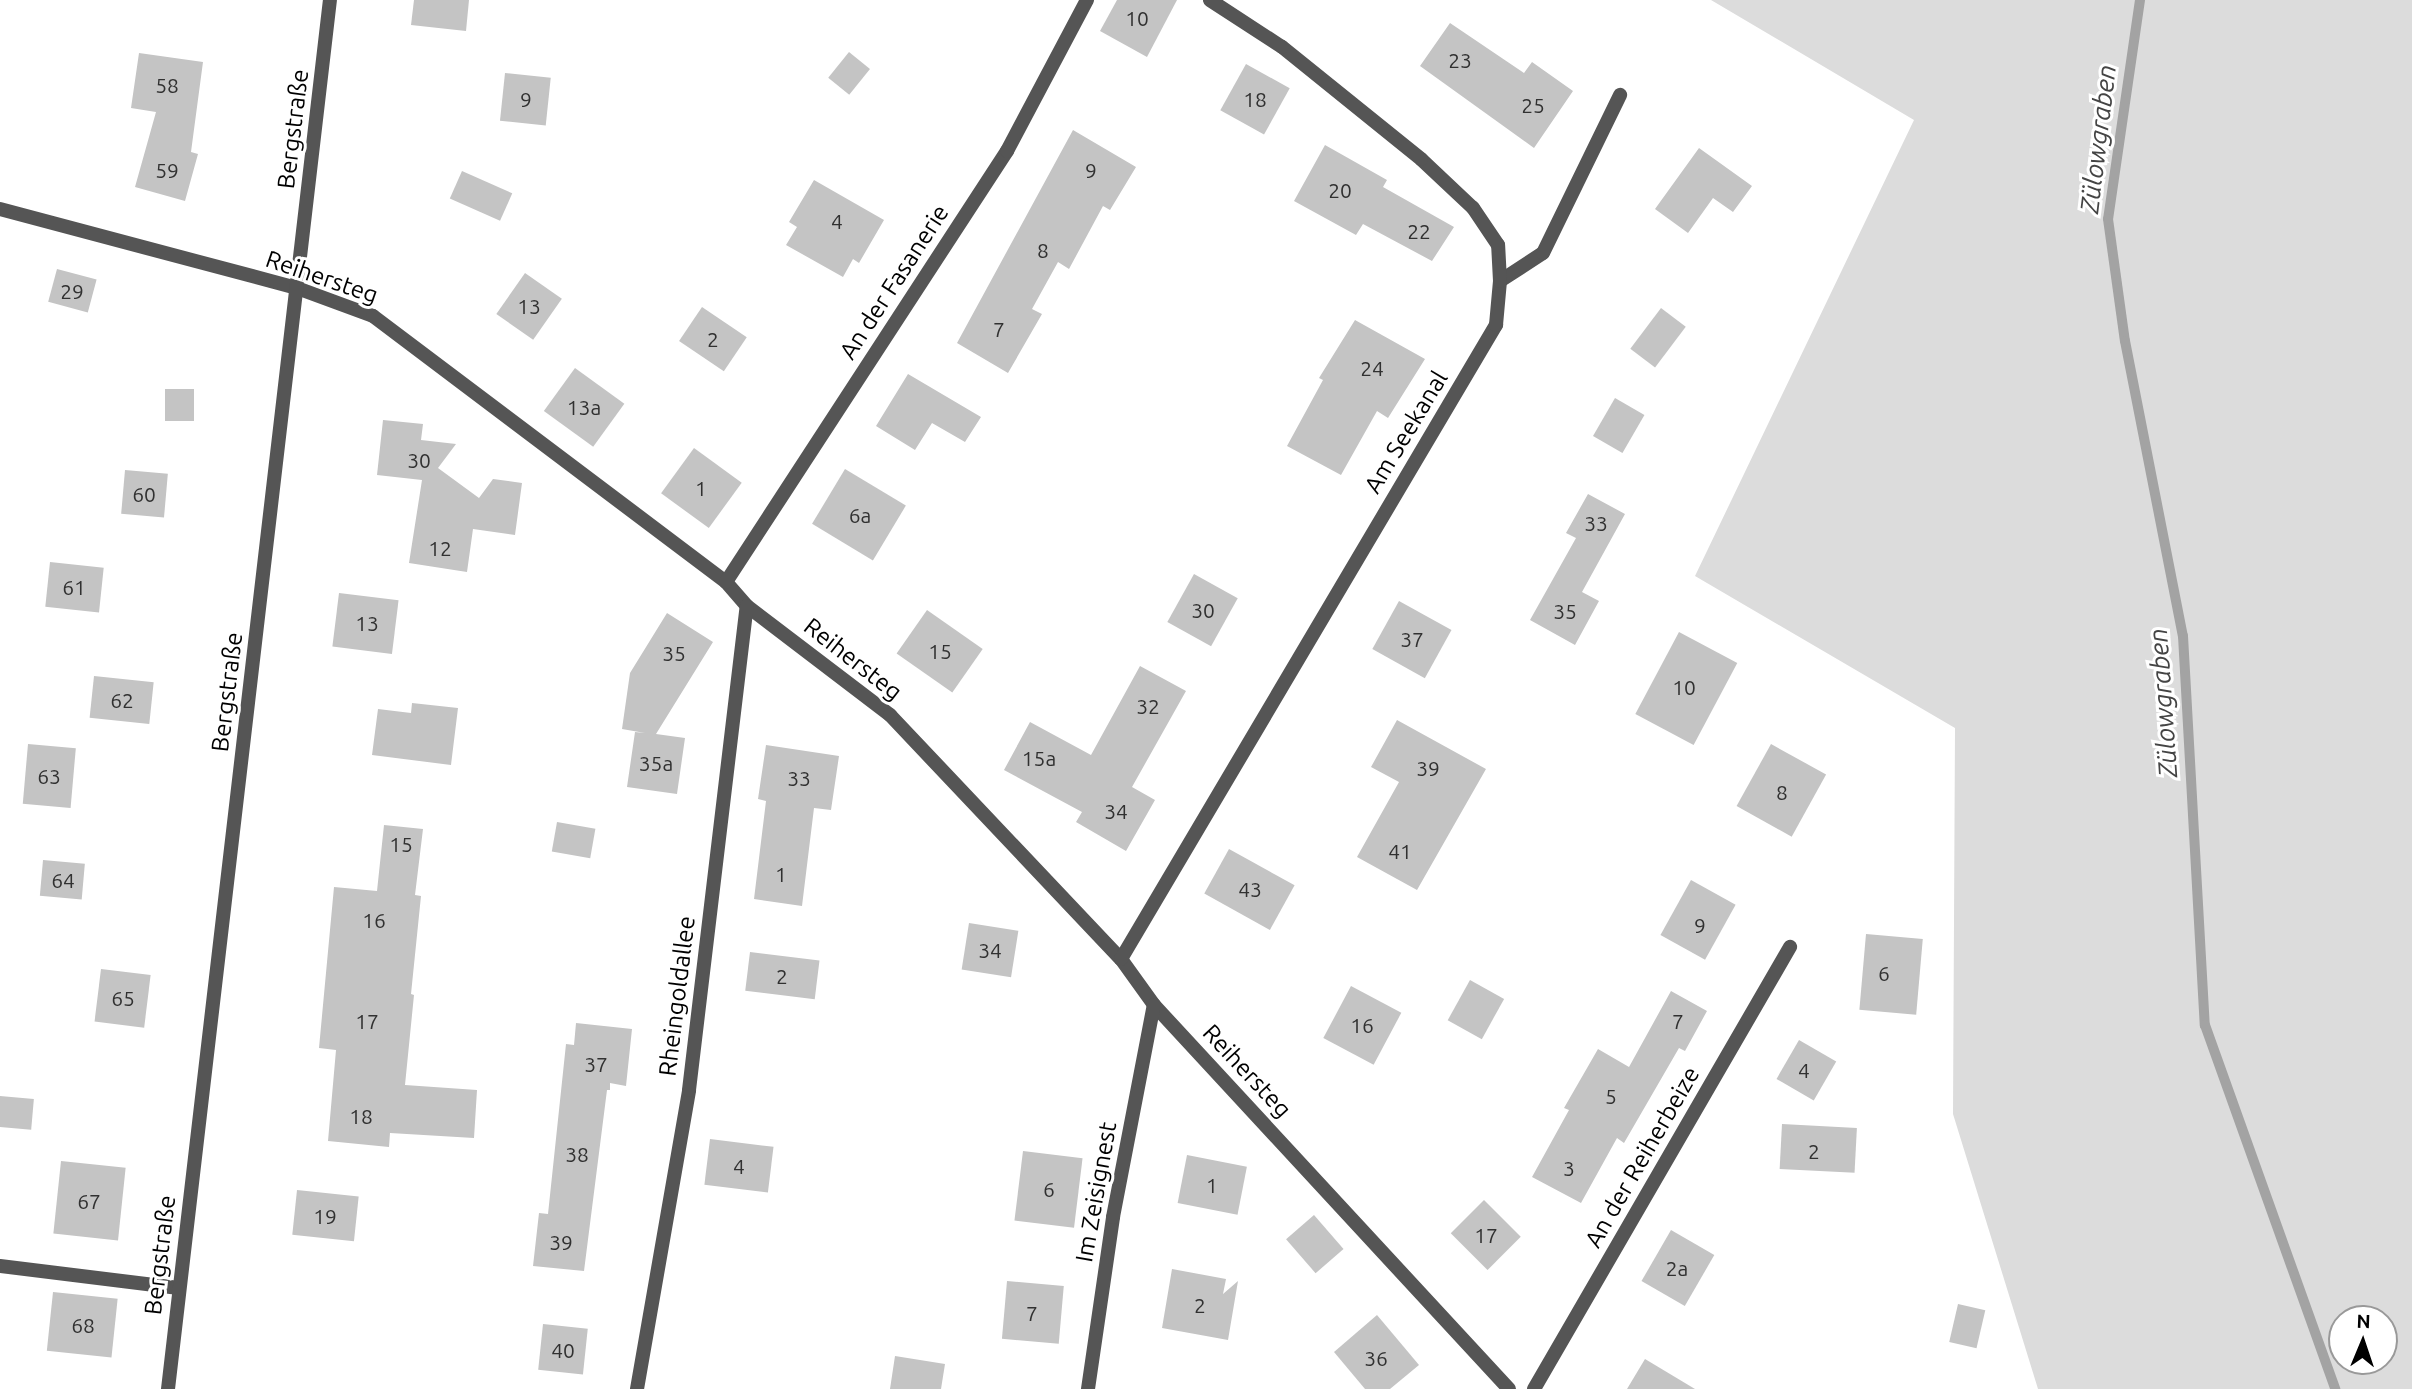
<!DOCTYPE html>
<meta charset="utf-8">
<style>
body{margin:0}
#map{position:relative;width:2412px;height:1389px;overflow:hidden;background:#fff;font-family:Ubuntu,sans-serif}
div>[style]{position:absolute}
.green>*{inset:0;background:#dcdcdc}
.stream>*{height:10px;margin:-5px;padding:0 5px;transform-origin:5px;border-radius:5px;background:#a3a3a3}
.building>*{inset:0;background:#c4c4c4;transform-origin:0 0}
.service>*{height:14px;margin:-7px;padding:0 7px;transform-origin:7px;border-radius:7px;background:#555}
.minor>*{height:14px;margin:-7px;padding:0 7px;transform-origin:7px;border-radius:7px;background:#555}
span{translate:-50% -50%;white-space:nowrap;text-align:center;line-height:1.15;-webkit-text-stroke:6px #fff;paint-order:stroke}
.number-label{font-size:21px;color:#313131}
.number-label span{-webkit-text-stroke-width:0}
.street-label{font-size:24px;color:#000}
.water-label{font-size:26px;color:#444;font-style:italic}
.north{position:absolute;left:2328px;top:1305px;width:70px;height:70px;box-sizing:border-box;background:#fff;border:2px solid #999;border-radius:50%;rotate:2deg;font-size:19px;font-weight:700;line-height:28px;text-align:center;color:#000}
.north::after{content:'';display:block;margin:auto;width:24px;height:32px;background:#000;clip-path:polygon(50% 0,100% 100%,50% 72%,0 100%)}
</style>
<div id="map">
<div class="green">
<i style="clip-path:polygon(evenodd,1711px 0,2412px 0,2412px 1389px,2038px 1389px,1953px 1114px,1955px 728px,1695px 576px,1914px 120px,1711px 0,2342px 1319px,2384px 1319px,2384px 1361px,2342px 1361px,2342px 1319px)"></i>
</div>
<div class="stream">
<i style="left:2140px;top:0;width:221px;rotate:98.3deg"></i>
<i style="left:2108px;top:219px;width:123px;rotate:82.1deg"></i>
<i style="left:2125px;top:341px;width:301px;rotate:78.9deg"></i>
<i style="left:2183px;top:636px;width:390px;rotate:86.8deg"></i>
<i style="left:2205px;top:1025px;width:387px;rotate:70.3deg"></i>
</div>
<div class="building">
<i style="clip-path:polygon(414px 0,469px 0,466px 31px,411px 25px)"></i>
<i style="clip-path:polygon(1117px 0,1177px 0,1147px 57px,1100px 31px)"></i>
<i style="clip-path:polygon(1450px 23px,1524px 73px,1532px 62px,1573px 91px,1534px 148px,1420px 66px)"></i>
<i style="left:849px;top:52px;width:27px;height:33px;rotate:39deg"></i>
<i style="clip-path:polygon(139px 53px,203px 62px,191px 152px,198px 154px,185px 201px,135px 187px,156px 112px,131px 108px)"></i>
<i style="left:1246px;top:64px;width:50px;height:53px;rotate:29deg"></i>
<i style="left:505px;top:73px;width:46px;height:48px;rotate:6deg"></i>
<i style="clip-path:polygon(1073px 130px,1136px 167px,1110px 210px,1103px 206px,1069px 269px,1058px 262px,1032px 309px,1042px 314px,1008px 373px,957px 343px)"></i>
<i style="clip-path:polygon(1325px 145px,1387px 180px,1383px 187px,1454px 227px,1432px 261px,1363px 224px,1356px 235px,1294px 201px)"></i>
<i style="clip-path:polygon(1699px 148px,1752px 186px,1733px 212px,1713px 198px,1688px 233px,1655px 209px)"></i>
<i style="left:462px;top:171px;width:55px;height:30px;rotate:24deg"></i>
<i style="clip-path:polygon(814px 180px,884px 220px,859px 263px,853px 259px,843px 277px,786px 245px,797px 227px,789px 222px)"></i>
<i style="left:57px;top:269px;width:41px;height:34px;rotate:15deg"></i>
<i style="left:525px;top:273px;width:45px;height:50px;rotate:35deg"></i>
<i style="left:702px;top:307px;width:54px;height:41px;rotate:34deg"></i>
<i style="left:1661px;top:308px;width:31px;height:51px;rotate:37deg"></i>
<i style="clip-path:polygon(1355px 320px,1425px 359px,1388px 418px,1377px 411px,1341px 475px,1287px 446px,1323px 380px,1319px 378px)"></i>
<i style="left:575px;top:368px;width:61px;height:53px;rotate:36deg"></i>
<i style="clip-path:polygon(908px 374px,981px 417px,965px 442px,932px 423px,915px 450px,876px 426px)"></i>
<i style="left:165px;top:389px;width:29px;height:32px"></i>
<i style="left:1615px;top:398px;width:34px;height:44px;rotate:30deg"></i>
<i style="clip-path:polygon(383px 420px,423px 424px,421px 440px,456px 444px,438px 468px,479px 498px,493px 479px,522px 483px,515px 535px,473px 529px,467px 572px,409px 563px,422px 480px,377px 475px)"></i>
<i style="left:694px;top:448px;width:59px;height:56px;rotate:36deg"></i>
<i style="left:845px;top:469px;width:71px;height:64px;rotate:31deg"></i>
<i style="left:125px;top:470px;width:43px;height:44px;rotate:5deg"></i>
<i style="clip-path:polygon(1588px 494px,1625px 514px,1582px 592px,1599px 601px,1575px 645px,1530px 620px,1576px 538px,1566px 533px)"></i>
<i style="left:50px;top:562px;width:54px;height:45px;rotate:6deg"></i>
<i style="left:1194px;top:574px;width:50px;height:55px;rotate:29deg"></i>
<i style="left:339px;top:593px;width:60px;height:54px;rotate:7deg"></i>
<i style="left:1399px;top:601px;width:60px;height:55px;rotate:29deg"></i>
<i style="left:927px;top:610px;width:68px;height:53px;rotate:35deg"></i>
<i style="clip-path:polygon(667px 613px,713px 642px,656px 734px,685px 738px,677px 794px,627px 787px,635px 732px,645px 733px,622px 729px,630px 673px)"></i>
<i style="left:1679px;top:632px;width:66px;height:93px;rotate:28deg"></i>
<i style="clip-path:polygon(1140px 666px,1186px 691px,1132px 787px,1155px 800px,1126px 851px,1076px 822px,1082px 812px,1004px 770px,1030px 722px,1091px 755px)"></i>
<i style="left:94px;top:676px;width:60px;height:42px;rotate:6deg"></i>
<i style="clip-path:polygon(412px 703px,458px 708px,451px 765px,372px 755px,378px 709px,411px 713px)"></i>
<i style="clip-path:polygon(1397px 720px,1486px 769px,1417px 890px,1357px 857px,1399px 782px,1371px 767px)"></i>
<i style="left:28px;top:744px;width:48px;height:60px;rotate:5deg"></i>
<i style="left:1771px;top:744px;width:63px;height:71px;rotate:29deg"></i>
<i style="clip-path:polygon(766px 745px,839px 756px,831px 810px,814px 808px,802px 906px,754px 899px,766px 801px,758px 799px)"></i>
<i style="left:557px;top:822px;width:39px;height:30px;rotate:10deg"></i>
<i style="clip-path:polygon(384px 825px,423px 829px,415px 895px,421px 896px,411px 994px,414px 995px,405px 1085px,477px 1090px,474px 1138px,390px 1133px,389px 1147px,328px 1141px,336px 1050px,319px 1048px,334px 887px,377px 891px)"></i>
<i style="left:1229px;top:849px;width:75px;height:51px;rotate:29deg"></i>
<i style="left:43px;top:860px;width:42px;height:36px;rotate:5deg"></i>
<i style="left:1691px;top:880px;width:51px;height:63px;rotate:29deg"></i>
<i style="left:969px;top:923px;width:50px;height:47px;rotate:9deg"></i>
<i style="left:1866px;top:934px;width:57px;height:76px;rotate:5deg"></i>
<i style="left:750px;top:952px;width:70px;height:39px;rotate:7deg"></i>
<i style="left:101px;top:969px;width:50px;height:53px;rotate:7deg"></i>
<i style="left:1470px;top:980px;width:39px;height:46px;rotate:29deg"></i>
<i style="left:1351px;top:986px;width:57px;height:59px;rotate:28deg"></i>
<i style="clip-path:polygon(1671px 991px,1707px 1011px,1685px 1051px,1679px 1048px,1624px 1143px,1617px 1138px,1581px 1203px,1532px 1177px,1569px 1110px,1564px 1108px,1598px 1049px,1629px 1067px)"></i>
<i style="clip-path:polygon(576px 1023px,632px 1029px,626px 1086px,610px 1083px,610px 1090px,607px 1090px,584px 1271px,533px 1266px,539px 1213px,548px 1214px,566px 1044px,574px 1045px)"></i>
<i style="left:1799px;top:1040px;width:43px;height:45px;rotate:30deg"></i>
<i style="left:0;top:1096px;width:34px;height:31px;rotate:5deg"></i>
<i style="left:1782px;top:1124px;width:75px;height:45px;rotate:3deg"></i>
<i style="left:710px;top:1139px;width:64px;height:46px;rotate:7deg"></i>
<i style="left:1023px;top:1151px;width:60px;height:70px;rotate:7deg"></i>
<i style="left:1187px;top:1155px;width:61px;height:49px;rotate:11deg"></i>
<i style="left:61px;top:1161px;width:65px;height:73px;rotate:6deg"></i>
<i style="left:297px;top:1190px;width:62px;height:45px;rotate:6deg"></i>
<i style="left:1484px;top:1200px;width:52px;height:47px;rotate:45deg"></i>
<i style="left:1314px;top:1215px;width:45px;height:37px;rotate:49deg"></i>
<i style="left:1671px;top:1230px;width:50px;height:59px;rotate:30deg"></i>
<i style="clip-path:polygon(1172px 1269px,1226px 1279px,1223px 1294px,1238px 1281px,1228px 1340px,1162px 1328px)"></i>
<i style="left:1007px;top:1281px;width:57px;height:58px;rotate:5deg"></i>
<i style="left:53px;top:1292px;width:65px;height:59px;rotate:6deg"></i>
<i style="left:1958px;top:1304px;width:28px;height:39px;rotate:13deg"></i>
<i style="clip-path:polygon(1377px 1315px,1419px 1365px,1390px 1389px,1365px 1389px,1334px 1352px)"></i>
<i style="left:543px;top:1324px;width:45px;height:46px;rotate:6deg"></i>
<i style="clip-path:polygon(895px 1356px,945px 1364px,941px 1389px,890px 1389px)"></i>
<i style="clip-path:polygon(1645px 1359px,1695px 1389px,1627px 1389px)"></i>
</div>
<div class="service">
<i style="left:1500px;top:281px;width:51px;rotate:-33.1deg"></i>
<i style="left:1543px;top:253px;width:176px;rotate:-64deg"></i>
</div>
<div class="minor">
<i style="left:0;top:209px;width:307px;rotate:14.9deg"></i>
<i style="left:297px;top:288px;width:81px;rotate:20.2deg"></i>
<i style="left:373px;top:316px;width:442px;rotate:37deg"></i>
<i style="left:726px;top:582px;width:32px;rotate:49deg"></i>
<i style="left:747px;top:606px;width:180px;rotate:37.3deg"></i>
<i style="left:890px;top:715px;width:336px;rotate:46.6deg"></i>
<i style="left:1121px;top:959px;width:57px;rotate:54.3deg"></i>
<i style="left:1154px;top:1005px;width:523px;rotate:47.25deg"></i>
<i style="left:726px;top:582px;width:515px;rotate:-56.9deg"></i>
<i style="left:1007px;top:151px;width:171px;rotate:-62.1deg"></i>
<i style="left:1121px;top:959px;width:737px;rotate:-59.4deg"></i>
<i style="left:1496px;top:325px;width:44px;rotate:-84.8deg"></i>
<i style="left:1500px;top:281px;width:36px;rotate:-93deg"></i>
<i style="left:1498px;top:245px;width:45px;rotate:-124deg"></i>
<i style="left:1473px;top:208px;width:71px;rotate:-136.7deg"></i>
<i style="left:1421px;top:159px;width:179px;rotate:-141.1deg"></i>
<i style="left:1282px;top:47px;width:86px;rotate:-146.9deg"></i>
<i style="left:0;top:1266px;width:180px;rotate:7deg"></i>
<i style="left:168px;top:1389px;width:1398px;rotate:-83.35deg"></i>
<i style="left:637px;top:1389px;width:303px;rotate:-80.1deg"></i>
<i style="left:689px;top:1090px;width:487px;rotate:-83.2deg"></i>
<i style="left:1088px;top:1389px;width:174px;rotate:-81.7deg"></i>
<i style="left:1113px;top:1217px;width:216px;rotate:-79.1deg"></i>
<i style="left:1534px;top:1389px;width:511px;rotate:-59.92deg"></i>
</div>
<div class="number-label">
<span style="left:1137px;top:18px">10</span>
<span style="left:1460px;top:60px">23</span>
<span style="left:167px;top:85px">58</span>
<span style="left:526px;top:99px">9</span>
<span style="left:1255px;top:99px">18</span>
<span style="left:1533px;top:105px">25</span>
<span style="left:167px;top:170px">59</span>
<span style="left:1091px;top:170px">9</span>
<span style="left:1340px;top:190px">20</span>
<span style="left:837px;top:221px">4</span>
<span style="left:1419px;top:231px">22</span>
<span style="left:1043px;top:250px">8</span>
<span style="left:72px;top:291px">29</span>
<span style="left:529px;top:306px">13</span>
<span style="left:999px;top:329px">7</span>
<span style="left:713px;top:339px">2</span>
<span style="left:1372px;top:368px">24</span>
<span style="left:584px;top:407px">13a</span>
<span style="left:419px;top:460px">30</span>
<span style="left:701px;top:488px">1</span>
<span style="left:144px;top:494px">60</span>
<span style="left:860px;top:515px">6a</span>
<span style="left:1596px;top:523px">33</span>
<span style="left:440px;top:548px">12</span>
<span style="left:74px;top:587px">61</span>
<span style="left:1203px;top:610px">30</span>
<span style="left:1565px;top:611px">35</span>
<span style="left:367px;top:623px">13</span>
<span style="left:1412px;top:639px">37</span>
<span style="left:940px;top:651px">15</span>
<span style="left:674px;top:653px">35</span>
<span style="left:1684px;top:687px">10</span>
<span style="left:122px;top:700px">62</span>
<span style="left:1148px;top:706px">32</span>
<span style="left:1039px;top:758px">15a</span>
<span style="left:656px;top:763px">35a</span>
<span style="left:1428px;top:768px">39</span>
<span style="left:49px;top:776px">63</span>
<span style="left:799px;top:778px">33</span>
<span style="left:1782px;top:792px">8</span>
<span style="left:1116px;top:811px">34</span>
<span style="left:401px;top:844px">15</span>
<span style="left:1400px;top:851px">41</span>
<span style="left:781px;top:874px">1</span>
<span style="left:63px;top:880px">64</span>
<span style="left:1250px;top:889px">43</span>
<span style="left:374px;top:920px">16</span>
<span style="left:1700px;top:925px">9</span>
<span style="left:990px;top:950px">34</span>
<span style="left:1884px;top:973px">6</span>
<span style="left:782px;top:976px">2</span>
<span style="left:123px;top:998px">65</span>
<span style="left:367px;top:1021px">17</span>
<span style="left:1678px;top:1021px">7</span>
<span style="left:1362px;top:1025px">16</span>
<span style="left:596px;top:1064px">37</span>
<span style="left:1804px;top:1070px">4</span>
<span style="left:1611px;top:1096px">5</span>
<span style="left:361px;top:1116px">18</span>
<span style="left:1814px;top:1151px">2</span>
<span style="left:577px;top:1154px">38</span>
<span style="left:739px;top:1166px">4</span>
<span style="left:1569px;top:1168px">3</span>
<span style="left:1212px;top:1185px">1</span>
<span style="left:1049px;top:1189px">6</span>
<span style="left:89px;top:1201px">67</span>
<span style="left:325px;top:1216px">19</span>
<span style="left:1486px;top:1235px">17</span>
<span style="left:561px;top:1242px">39</span>
<span style="left:1677px;top:1268px">2a</span>
<span style="left:1200px;top:1305px">2</span>
<span style="left:1032px;top:1313px">7</span>
<span style="left:83px;top:1325px">68</span>
<span style="left:563px;top:1350px">40</span>
<span style="left:1376px;top:1358px">36</span>
</div>
<div class="street-label">
<span style="left:293px;top:129px;rotate:-83deg">Bergstraße</span>
<span style="left:322px;top:277px;rotate:19deg">Reihersteg</span>
<span style="left:894px;top:282px;rotate:-57deg">An der Fasanerie</span>
<span style="left:1406px;top:432px;rotate:-59deg">Am Seekanal</span>
<span style="left:853px;top:659px;rotate:38deg">Reihersteg</span>
<span style="left:227px;top:692px;rotate:-83deg">Bergstraße</span>
<span style="left:677px;top:996px;rotate:-83deg">Rheingoldallee</span>
<span style="left:1247px;top:1071px;rotate:47deg">Reihersteg</span>
<span style="left:1642px;top:1157px;rotate:-60deg">An der Reiherbeize</span>
<span style="left:1096px;top:1192px;rotate:-80deg">Im Zeisignest</span>
<span style="left:160px;top:1255px;rotate:-83deg">Bergstraße</span>
</div>
<div class="water-label">
<span style="left:2098px;top:139px;rotate:-83deg">Zülowgraben</span>
<span style="left:2163px;top:703px;rotate:-94deg">Zülowgraben</span>
</div>
<div class="north">N</div>
</div>
